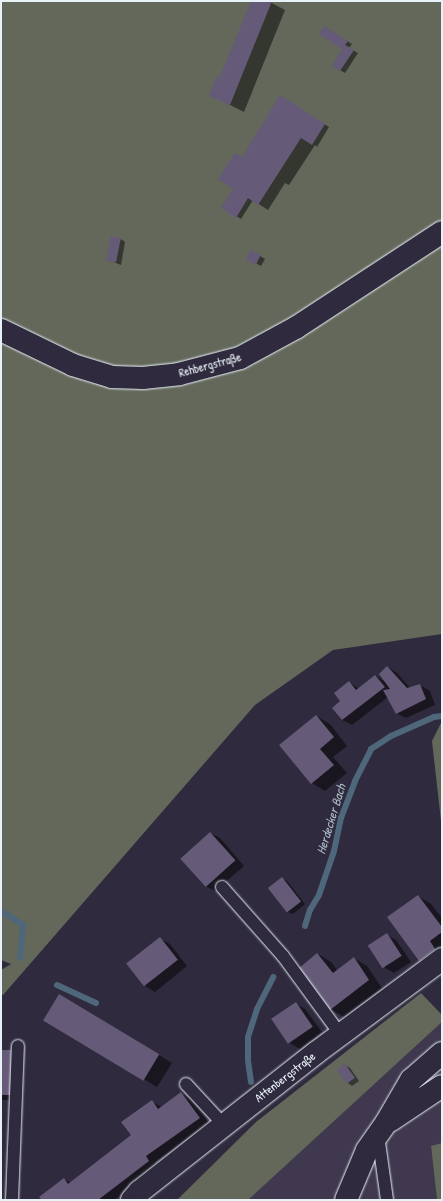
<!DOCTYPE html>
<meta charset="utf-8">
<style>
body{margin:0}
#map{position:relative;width:443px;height:1201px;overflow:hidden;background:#2f2a3d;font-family:"Patrick Hand",sans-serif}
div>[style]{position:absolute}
.built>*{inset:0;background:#3f384e}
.green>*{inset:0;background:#63685a}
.shadow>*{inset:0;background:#0007}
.stream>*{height:6px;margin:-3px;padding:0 3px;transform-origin:3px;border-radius:3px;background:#4f677a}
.building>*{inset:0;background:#655a77;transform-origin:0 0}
.roads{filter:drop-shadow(0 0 1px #e8f1f8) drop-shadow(0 0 1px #e8f1f8)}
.lane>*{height:12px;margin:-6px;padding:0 6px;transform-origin:6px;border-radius:6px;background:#2f2a3d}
.street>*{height:22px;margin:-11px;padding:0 11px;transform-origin:11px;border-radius:11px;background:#2f2a3d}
span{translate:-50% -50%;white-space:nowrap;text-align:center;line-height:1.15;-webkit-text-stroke:3px #2f2a3d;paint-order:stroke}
.street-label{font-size:12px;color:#e8f1f8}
.water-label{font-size:13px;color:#abbac6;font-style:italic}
.frame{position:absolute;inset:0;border:2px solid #e8f1f8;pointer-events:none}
</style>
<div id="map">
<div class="built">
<i style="clip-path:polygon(442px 1022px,442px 1143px,431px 1147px,437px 1200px,248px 1200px)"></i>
</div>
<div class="green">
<i style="clip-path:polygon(1px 1px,442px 1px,442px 634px,333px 650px,255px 705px,3px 995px,1px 994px,1px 970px,11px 964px,1px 960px)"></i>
<i style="clip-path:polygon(442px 721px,442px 830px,432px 741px)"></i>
<i style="clip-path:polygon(421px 993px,442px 1015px,442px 1022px,248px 1200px,177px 1200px,256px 1122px)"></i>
<i style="clip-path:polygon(442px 1143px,442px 1200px,437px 1200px,431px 1146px)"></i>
</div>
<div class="shadow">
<i style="clip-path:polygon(252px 1px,268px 1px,285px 10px,244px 112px,210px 95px,220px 79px)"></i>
<i style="clip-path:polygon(325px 27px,352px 44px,349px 48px,358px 53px,345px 73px,333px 66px,344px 49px)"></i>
<i style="clip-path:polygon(293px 104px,329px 127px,317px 147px,315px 145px,289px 185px,285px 183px,268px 210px,253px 200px,241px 219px,222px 207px)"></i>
<i style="clip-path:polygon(121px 239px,125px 242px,121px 265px,108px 260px)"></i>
<i style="clip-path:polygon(260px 256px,265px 259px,261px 266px,248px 259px)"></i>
<i style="clip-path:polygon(388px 667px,397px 673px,410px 688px,420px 685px,430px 691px,435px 705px,406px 718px,396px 713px,388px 697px,352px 725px,342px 720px,333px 708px,341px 702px,349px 682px,359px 689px,376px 676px,387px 683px)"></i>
<i style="clip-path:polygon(316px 716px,330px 724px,347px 746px,333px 757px,347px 773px,325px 791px,312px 783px)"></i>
<i style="clip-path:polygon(210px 833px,220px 838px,244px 866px,215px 891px,205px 886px,181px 859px)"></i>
<i style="clip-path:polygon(282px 879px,287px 881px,305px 904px,293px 914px,288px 912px,269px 889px)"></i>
<i style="clip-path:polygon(418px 896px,431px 904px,442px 918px,442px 962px,434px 968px,420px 960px)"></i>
<i style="clip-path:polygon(387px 935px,396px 940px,411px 962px,394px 973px,385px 968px)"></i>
<i style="clip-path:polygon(160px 939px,170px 944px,187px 966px,155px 992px,145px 986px)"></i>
<i style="clip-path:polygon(318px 954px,331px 962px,338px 971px,354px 958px,367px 966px,382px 988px,344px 1017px,330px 1009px)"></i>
<i style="clip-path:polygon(73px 1003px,172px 1063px,157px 1087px,144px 1079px)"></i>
<i style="clip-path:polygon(296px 1004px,305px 1009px,322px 1032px,300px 1049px,290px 1043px)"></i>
<i style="clip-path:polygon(1px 1051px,10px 1051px,20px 1057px,20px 1100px,1px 1100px)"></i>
<i style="clip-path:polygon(345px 1065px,350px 1068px,359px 1081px,352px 1086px,348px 1083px)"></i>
<i style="clip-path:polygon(181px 1093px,191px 1099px,209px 1123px,155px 1162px,158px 1167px,114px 1200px,43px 1200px,64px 1179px,71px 1183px,132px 1136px,152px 1102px,162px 1107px)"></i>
</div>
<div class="stream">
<i style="left:1px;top:911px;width:26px;rotate:32deg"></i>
<i style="left:23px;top:925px;width:33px;rotate:95deg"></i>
<i style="left:305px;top:926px;width:17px;rotate:-73deg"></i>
<i style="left:310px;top:910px;width:17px;rotate:-59deg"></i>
<i style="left:319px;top:895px;width:46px;rotate:-71.2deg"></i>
<i style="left:334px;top:851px;width:34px;rotate:-78deg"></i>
<i style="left:341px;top:818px;width:40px;rotate:-69deg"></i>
<i style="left:355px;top:781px;width:36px;rotate:-63deg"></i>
<i style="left:371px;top:749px;width:24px;rotate:-33deg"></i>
<i style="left:391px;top:736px;width:47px;rotate:-23.8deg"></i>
<i style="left:434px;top:717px;width:8px;rotate:-7deg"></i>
<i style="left:57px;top:985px;width:43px;rotate:24.8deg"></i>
<i style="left:251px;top:1082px;width:22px;rotate:-98deg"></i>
<i style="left:248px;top:1060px;width:23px;rotate:-90deg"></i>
<i style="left:248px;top:1037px;width:29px;rotate:-72deg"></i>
<i style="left:257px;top:1009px;width:36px;rotate:-63deg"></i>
</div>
<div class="building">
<i style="clip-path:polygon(251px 1px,272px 1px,230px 105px,209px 96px,217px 76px,220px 77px)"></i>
<i style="clip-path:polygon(324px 26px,348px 41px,345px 45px,354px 50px,340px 71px,332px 66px,342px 49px,319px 34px)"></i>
<i style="clip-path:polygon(280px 95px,325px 124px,312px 145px,301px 138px,258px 205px,248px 198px,236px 218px,221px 208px,233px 189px,218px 179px,235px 153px,242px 157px)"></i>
<i style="left:111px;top:236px;width:10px;height:25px;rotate:11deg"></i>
<i style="left:251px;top:250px;width:11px;height:11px;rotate:27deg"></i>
<i style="clip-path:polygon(387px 666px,407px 688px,420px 684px,426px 699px,396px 714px,383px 690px,390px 689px,379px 674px)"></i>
<i style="clip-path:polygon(375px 675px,385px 687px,342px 720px,332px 708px,340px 701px,334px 693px,349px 681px,356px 690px)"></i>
<i style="clip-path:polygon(316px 715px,334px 737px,320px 749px,334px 765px,311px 784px,279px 745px)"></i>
<i style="left:210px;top:832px;width:38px;height:40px;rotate:48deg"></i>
<i style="left:282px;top:877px;width:31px;height:18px;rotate:52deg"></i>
<i style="clip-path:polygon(418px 895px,442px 927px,442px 932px,430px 941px,435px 949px,419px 961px,387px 917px)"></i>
<i style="left:387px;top:933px;width:27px;height:23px;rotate:57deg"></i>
<i style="left:160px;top:937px;width:29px;height:43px;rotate:52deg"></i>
<i style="clip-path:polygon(317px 953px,333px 973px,354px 957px,369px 980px,330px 1010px,298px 969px)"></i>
<i style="left:59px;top:994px;width:117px;height:31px;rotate:31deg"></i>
<i style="left:296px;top:1002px;width:30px;height:30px;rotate:56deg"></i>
<i style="left:1px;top:1050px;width:10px;height:45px"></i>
<i style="left:345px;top:1064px;width:17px;height:10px;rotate:54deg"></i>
<i style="clip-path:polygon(181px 1092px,200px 1118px,146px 1156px,149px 1161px,98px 1200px,42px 1200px,39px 1197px,64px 1178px,68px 1184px,131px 1135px,121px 1122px,152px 1100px,158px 1109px)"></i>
</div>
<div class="roads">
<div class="lane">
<i style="left:222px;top:887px;width:92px;rotate:48.5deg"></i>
<i style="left:283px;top:956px;width:97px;rotate:53.8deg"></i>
<i style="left:186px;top:1084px;width:56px;rotate:47.2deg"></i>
<i style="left:378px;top:1135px;width:66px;rotate:82.1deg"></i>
<i style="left:12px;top:1200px;width:154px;rotate:-87.8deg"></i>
</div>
<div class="street">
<i style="left:1px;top:330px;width:80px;rotate:25.9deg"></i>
<i style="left:73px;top:365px;width:41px;rotate:17.1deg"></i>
<i style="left:112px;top:377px;width:31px;rotate:2deg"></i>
<i style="left:143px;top:378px;width:36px;rotate:-6deg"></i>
<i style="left:179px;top:374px;width:63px;rotate:-14.7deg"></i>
<i style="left:240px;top:358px;width:65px;rotate:-28.5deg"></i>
<i style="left:297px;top:327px;width:173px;rotate:-33.2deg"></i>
<i style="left:391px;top:1120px;width:61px;rotate:-33.7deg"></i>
<i style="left:132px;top:1200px;width:11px;rotate:-49deg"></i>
<i style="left:139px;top:1192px;width:226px;rotate:-38.2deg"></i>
<i style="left:317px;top:1052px;width:156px;rotate:-36.6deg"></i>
<i style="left:346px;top:1200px;width:54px;rotate:-67.2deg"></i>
<i style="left:367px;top:1150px;width:33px;rotate:-55deg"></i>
<i style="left:386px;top:1123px;width:50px;rotate:-59.8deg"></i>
<i style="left:411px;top:1080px;width:41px;rotate:-41.1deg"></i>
</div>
</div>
<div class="street-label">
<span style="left:210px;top:365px;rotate:-15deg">Rehbergstraße</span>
<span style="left:285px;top:1077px;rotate:-38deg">Attenbergstraße</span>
</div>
<div class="water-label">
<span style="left:331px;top:819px;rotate:-73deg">Herdecker Bach</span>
</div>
<div class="frame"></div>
</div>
